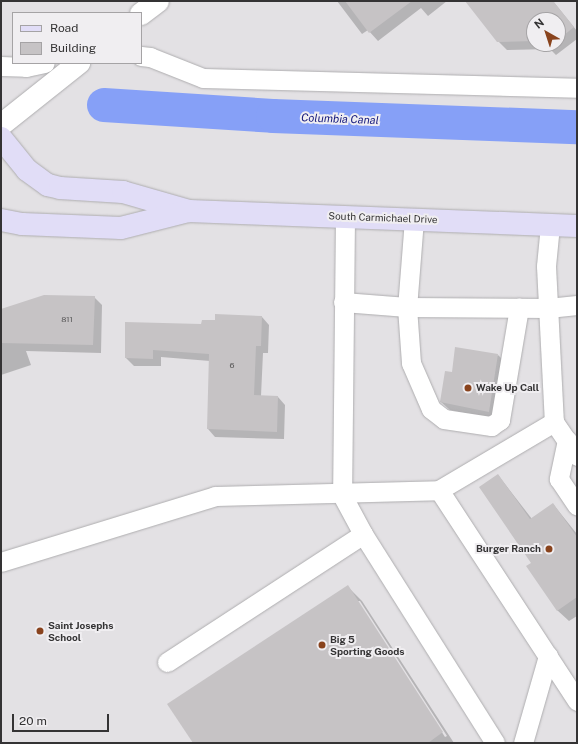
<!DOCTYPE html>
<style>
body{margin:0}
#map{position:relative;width:578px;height:744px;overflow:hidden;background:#e3e1e4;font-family:"Public Sans",sans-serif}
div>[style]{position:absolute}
.shadow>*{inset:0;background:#0003}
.canal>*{height:34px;margin:-17px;padding:0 17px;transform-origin:17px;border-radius:17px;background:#86a0f7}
.building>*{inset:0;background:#c6c3c5}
.roads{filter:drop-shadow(0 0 1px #aeadaf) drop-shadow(0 0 1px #aeadaf)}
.service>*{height:19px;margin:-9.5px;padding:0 9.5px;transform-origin:9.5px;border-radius:9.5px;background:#fff}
.tertiary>*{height:22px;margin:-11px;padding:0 11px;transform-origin:11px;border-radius:11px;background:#fff}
.secondary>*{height:22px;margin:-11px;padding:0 11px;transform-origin:11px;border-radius:11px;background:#e1ddf7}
.dots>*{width:11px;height:11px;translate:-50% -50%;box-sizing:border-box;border:2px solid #f0eef1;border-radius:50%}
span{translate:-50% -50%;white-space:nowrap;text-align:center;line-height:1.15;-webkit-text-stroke:4px #f0eef1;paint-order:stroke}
.number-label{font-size:8px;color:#585758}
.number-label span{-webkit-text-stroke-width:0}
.street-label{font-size:10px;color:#343334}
.poi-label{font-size:10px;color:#343334;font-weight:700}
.left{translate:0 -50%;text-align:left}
.right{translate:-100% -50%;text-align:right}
.water-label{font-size:11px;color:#15197c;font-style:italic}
.frame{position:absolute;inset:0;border:2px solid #343334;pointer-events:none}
.legend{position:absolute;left:12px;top:12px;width:130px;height:52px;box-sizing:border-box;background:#f0eef1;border:1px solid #a5a3a5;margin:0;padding:5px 7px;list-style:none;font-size:12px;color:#343334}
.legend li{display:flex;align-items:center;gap:8px;height:20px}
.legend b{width:20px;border:1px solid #a5a3a5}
.north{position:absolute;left:526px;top:12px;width:40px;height:40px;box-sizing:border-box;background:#f0eef1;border:1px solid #a5a3a5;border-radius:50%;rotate:321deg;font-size:11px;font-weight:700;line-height:16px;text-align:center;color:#343334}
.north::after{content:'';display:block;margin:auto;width:14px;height:18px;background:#89431d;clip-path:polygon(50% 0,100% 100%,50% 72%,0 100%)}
.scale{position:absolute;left:12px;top:714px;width:97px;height:18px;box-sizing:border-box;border:2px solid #343334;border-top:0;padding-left:5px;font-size:12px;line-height:14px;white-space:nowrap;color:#343334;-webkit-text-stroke:3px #f0eef1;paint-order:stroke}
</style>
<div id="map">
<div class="shadow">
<i style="clip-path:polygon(337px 1px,447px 1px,428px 16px,421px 8px,378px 41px,368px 30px,362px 34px)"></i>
<i style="clip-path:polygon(evenodd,489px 1px,553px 1px,577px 31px,577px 39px,556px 55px,550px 49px,507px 50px,498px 41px,489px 1px,534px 20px,558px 20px,558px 44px,534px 44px,534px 20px)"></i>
<i style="clip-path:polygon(94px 297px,102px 305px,101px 353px,26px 351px,31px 365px,1px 375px,1px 308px,3px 310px)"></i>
<i style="clip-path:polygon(262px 317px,269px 325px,268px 353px,263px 353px,261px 396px,278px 397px,285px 405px,284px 439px,215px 437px,208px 429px,210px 361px,161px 357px,161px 366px,134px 366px,126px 358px,202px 325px)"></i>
<i style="clip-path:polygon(498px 355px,506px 363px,497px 420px,450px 410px,441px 402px)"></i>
<i style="clip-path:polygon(498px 475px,532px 519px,553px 504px,577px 534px,577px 616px,569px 621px,557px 610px,532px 563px)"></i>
<i style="clip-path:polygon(evenodd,348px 587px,362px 601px,454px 743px,194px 743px,348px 587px,357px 601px,360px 601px,447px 736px,445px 737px,357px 601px)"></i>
</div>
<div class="canal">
<i style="left:104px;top:105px;width:169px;rotate:3.7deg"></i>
<i style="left:273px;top:116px;width:304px;rotate:2.1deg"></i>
</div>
<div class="building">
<i style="clip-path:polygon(345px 1px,412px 1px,369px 33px)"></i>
<i style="clip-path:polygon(465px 1px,553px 1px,574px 27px,558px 40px,558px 20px,534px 20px,534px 41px,497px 42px)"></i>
<i style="clip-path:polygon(44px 295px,95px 296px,93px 345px,1px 343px,1px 309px)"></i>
<i style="clip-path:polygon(215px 314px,262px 316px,261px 346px,256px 346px,254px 395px,278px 396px,277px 432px,207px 429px,209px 354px,153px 350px,153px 359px,125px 358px,125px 322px,201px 324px,202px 320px,215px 320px)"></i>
<i style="clip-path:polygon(455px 347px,498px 354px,489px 412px,440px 402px,445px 371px,452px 372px)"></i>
<i style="clip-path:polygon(498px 474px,530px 519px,553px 503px,577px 537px,577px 597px,557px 611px,526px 566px,531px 563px,479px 487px)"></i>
<i style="clip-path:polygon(348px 585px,443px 732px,428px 743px,193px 743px,167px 704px)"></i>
</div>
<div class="roads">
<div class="service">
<i style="left:141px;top:56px;width:9px;rotate:6deg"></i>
<i style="left:150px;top:57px;width:57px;rotate:21.6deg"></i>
<i style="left:203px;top:78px;width:374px;rotate:1.5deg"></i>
<i style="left:1px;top:66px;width:25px;rotate:2deg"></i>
<i style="left:26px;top:67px;width:19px;rotate:-12deg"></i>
<i style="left:345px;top:217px;width:278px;rotate:90.6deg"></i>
<i style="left:342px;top:495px;width:44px;rotate:61.7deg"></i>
<i style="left:363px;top:534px;width:247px;rotate:57.7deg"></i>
<i style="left:414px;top:219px;width:88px;rotate:94.5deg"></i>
<i style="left:407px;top:307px;width:56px;rotate:85.9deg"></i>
<i style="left:411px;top:363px;width:50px;rotate:66.5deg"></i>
<i style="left:431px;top:409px;width:16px;rotate:38deg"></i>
<i style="left:444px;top:419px;width:48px;rotate:8.5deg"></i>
<i style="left:491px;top:426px;width:11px;rotate:-34deg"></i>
<i style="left:500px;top:420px;width:114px;rotate:-80.4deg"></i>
<i style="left:550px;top:225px;width:41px;rotate:95.6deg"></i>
<i style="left:546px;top:266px;width:156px;rotate:87.1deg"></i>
<i style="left:554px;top:422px;width:41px;rotate:55.9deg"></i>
<i style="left:343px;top:302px;width:64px;rotate:4.5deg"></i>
<i style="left:407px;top:307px;width:141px;rotate:0.4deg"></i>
<i style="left:548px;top:308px;width:29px;rotate:-6deg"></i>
<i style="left:567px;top:440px;width:40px;rotate:102deg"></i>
<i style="left:559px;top:479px;width:32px;rotate:56deg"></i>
<i style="left:439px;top:490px;width:134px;rotate:-30.6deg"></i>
<i style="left:1px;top:562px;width:224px;rotate:-17.1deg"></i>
<i style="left:215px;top:496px;width:224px;rotate:-1.5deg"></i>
<i style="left:439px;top:490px;width:252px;rotate:56.8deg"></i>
<i style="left:167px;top:662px;width:234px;rotate:-33.1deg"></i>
<i style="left:523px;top:743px;width:91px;rotate:-74deg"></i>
</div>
<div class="tertiary">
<i style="left:141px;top:14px;width:21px;rotate:-37deg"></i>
<i style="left:1px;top:125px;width:100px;rotate:-38.5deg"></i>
</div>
<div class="secondary">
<i style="left:1px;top:138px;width:41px;rotate:50.9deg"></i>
<i style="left:27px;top:170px;width:26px;rotate:36deg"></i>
<i style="left:48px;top:185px;width:12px;rotate:14deg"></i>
<i style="left:60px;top:188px;width:63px;rotate:3.6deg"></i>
<i style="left:123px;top:192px;width:69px;rotate:16.1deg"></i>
<i style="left:189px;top:211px;width:388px;rotate:2.2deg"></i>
<i style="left:1px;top:220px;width:21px;rotate:11deg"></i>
<i style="left:22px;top:224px;width:99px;rotate:2.3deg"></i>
<i style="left:121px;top:228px;width:69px;rotate:-14.2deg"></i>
</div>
</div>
<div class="dots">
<i style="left:468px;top:388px;background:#89431d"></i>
<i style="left:549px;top:549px;background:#89431d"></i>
<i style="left:40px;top:631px;background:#89431d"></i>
<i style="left:322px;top:645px;background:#89431d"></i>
</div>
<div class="number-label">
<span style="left:67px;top:320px">811</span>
<span style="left:232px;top:366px">6</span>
</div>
<div class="street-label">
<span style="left:383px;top:218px;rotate:2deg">South Carmichael Drive</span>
</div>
<div class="poi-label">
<span class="left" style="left:476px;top:388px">Wake Up Call</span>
<span class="right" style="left:541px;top:549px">Burger Ranch</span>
<span class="left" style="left:48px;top:631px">Saint Josephs<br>School</span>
<span class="left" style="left:330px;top:645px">Big 5<br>Sporting Goods</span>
</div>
<div class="water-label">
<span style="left:340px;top:119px;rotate:2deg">Columbia Canal</span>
</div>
<div class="frame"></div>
<ul class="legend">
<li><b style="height:5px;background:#e1ddf7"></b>Road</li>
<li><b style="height:11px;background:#c6c3c5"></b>Building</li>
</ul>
<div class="north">N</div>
<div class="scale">20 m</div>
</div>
